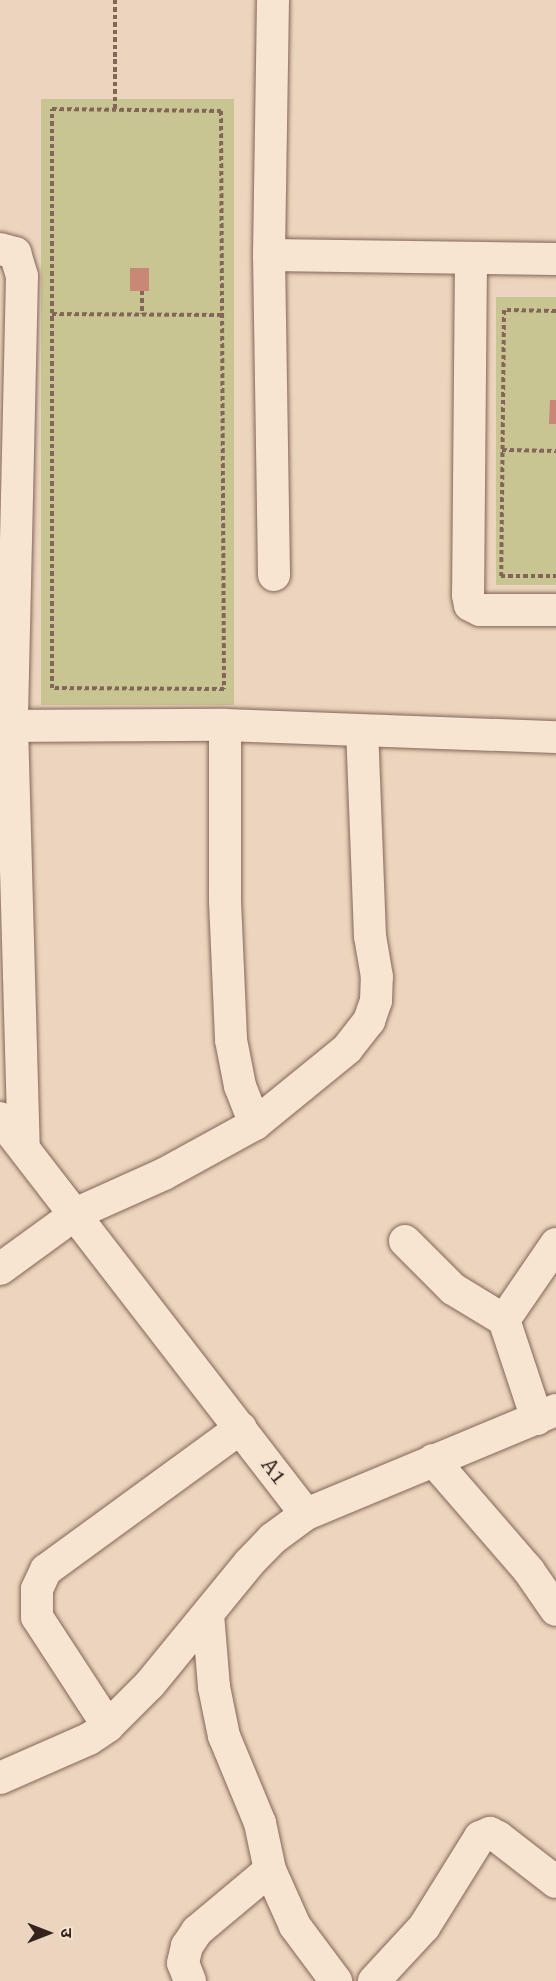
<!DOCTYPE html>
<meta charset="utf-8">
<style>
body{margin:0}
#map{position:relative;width:556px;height:1981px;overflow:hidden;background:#ecd5be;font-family:"Roboto Serif","Noto Sans Devanagari",serif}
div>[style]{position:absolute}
.green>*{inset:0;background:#c9c593;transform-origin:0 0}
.building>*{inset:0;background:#c98775;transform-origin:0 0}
.path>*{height:4px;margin-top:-2px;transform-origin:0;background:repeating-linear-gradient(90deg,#846658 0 4.5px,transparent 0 7.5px)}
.roads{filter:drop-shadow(0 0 2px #846658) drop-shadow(0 0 2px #846658)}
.minor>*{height:32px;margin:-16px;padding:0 16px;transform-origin:16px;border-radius:16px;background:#f7e4d1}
span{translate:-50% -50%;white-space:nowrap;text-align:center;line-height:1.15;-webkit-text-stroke:4.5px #f4e1ce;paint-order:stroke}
.street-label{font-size:21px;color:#34231c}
.north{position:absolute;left:18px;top:1903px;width:60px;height:60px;-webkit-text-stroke:4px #f4e1ce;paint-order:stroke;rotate:90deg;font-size:16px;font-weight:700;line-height:24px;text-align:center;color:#34231c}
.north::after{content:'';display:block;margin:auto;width:21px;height:27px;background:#34231c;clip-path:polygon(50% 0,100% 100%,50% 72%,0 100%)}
</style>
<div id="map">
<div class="green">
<i style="left:234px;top:99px;width:606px;height:193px;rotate:90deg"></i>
<i style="left:496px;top:297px;width:60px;height:288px"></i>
</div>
<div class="building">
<i style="left:130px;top:268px;width:19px;height:23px"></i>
<i style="clip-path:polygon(550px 400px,556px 400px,556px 424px,549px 424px)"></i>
</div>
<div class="path">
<i style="left:52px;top:109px;width:169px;rotate:0.7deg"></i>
<i style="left:221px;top:111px;width:578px;rotate:89.7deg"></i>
<i style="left:224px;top:689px;width:172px;rotate:-179.7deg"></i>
<i style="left:52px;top:688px;width:579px;rotate:-90deg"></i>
<i style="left:115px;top:109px;width:109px;rotate:-90deg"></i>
<i style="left:142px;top:291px;width:23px;rotate:90deg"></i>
<i style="left:556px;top:311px;width:52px;rotate:-178.9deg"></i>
<i style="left:504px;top:310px;width:266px;rotate:90.6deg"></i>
<i style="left:501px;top:576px;width:55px"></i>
<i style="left:52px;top:314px;width:170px;rotate:0.3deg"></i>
<i style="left:502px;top:450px;width:54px;rotate:1.1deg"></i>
</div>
<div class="roads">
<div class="minor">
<i style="left:273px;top:0;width:255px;rotate:90.9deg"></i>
<i style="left:269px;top:255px;width:320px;rotate:89.1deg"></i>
<i style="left:0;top:249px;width:16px;rotate:15deg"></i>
<i style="left:15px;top:253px;width:24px;rotate:73deg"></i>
<i style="left:22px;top:276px;width:450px;rotate:91.3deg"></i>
<i style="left:12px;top:726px;width:421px;rotate:88.4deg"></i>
<i style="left:269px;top:255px;width:287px;rotate:0.8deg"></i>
<i style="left:471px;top:258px;width:337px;rotate:90.5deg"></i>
<i style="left:468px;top:595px;width:10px;rotate:79deg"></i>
<i style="left:470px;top:605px;width:11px;rotate:27deg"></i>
<i style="left:480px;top:610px;width:76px"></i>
<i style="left:225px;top:725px;width:176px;rotate:90deg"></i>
<i style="left:225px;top:901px;width:139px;rotate:87.5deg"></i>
<i style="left:231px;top:1040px;width:47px;rotate:78.9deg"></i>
<i style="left:240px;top:1086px;width:41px;rotate:68.5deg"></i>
<i style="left:0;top:726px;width:225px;rotate:-0.3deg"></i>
<i style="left:225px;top:725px;width:331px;rotate:2.1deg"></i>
<i style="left:0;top:1118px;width:500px;rotate:52.31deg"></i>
<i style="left:306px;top:1514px;width:271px;rotate:-22.6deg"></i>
<i style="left:405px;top:1241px;width:68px;rotate:45deg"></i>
<i style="left:453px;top:1289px;width:60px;rotate:31.3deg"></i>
<i style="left:0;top:1269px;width:95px;rotate:-36deg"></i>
<i style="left:77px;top:1213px;width:95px;rotate:-24.1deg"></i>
<i style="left:164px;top:1174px;width:104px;rotate:-28.8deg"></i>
<i style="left:255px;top:1124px;width:119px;rotate:-39.2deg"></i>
<i style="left:347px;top:1049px;width:36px;rotate:-52deg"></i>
<i style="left:369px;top:1021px;width:21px;rotate:-71deg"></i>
<i style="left:376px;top:1001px;width:24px;rotate:-88deg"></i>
<i style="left:377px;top:977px;width:42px;rotate:-99.7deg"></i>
<i style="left:370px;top:936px;width:205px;rotate:-92.2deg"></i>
<i style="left:537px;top:1419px;width:104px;rotate:-108.4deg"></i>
<i style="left:504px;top:1320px;width:92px;rotate:-55.6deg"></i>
<i style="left:433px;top:1460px;width:147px;rotate:49.1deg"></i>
<i style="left:529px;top:1571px;width:47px;rotate:55.3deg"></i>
<i style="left:208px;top:1614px;width:73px;rotate:85.3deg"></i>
<i style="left:214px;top:1687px;width:50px;rotate:78.5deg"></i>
<i style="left:224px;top:1736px;width:94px;rotate:67.5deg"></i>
<i style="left:260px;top:1823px;width:48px;rotate:78deg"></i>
<i style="left:270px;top:1870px;width:61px;rotate:65.9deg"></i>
<i style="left:295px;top:1926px;width:69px;rotate:53.3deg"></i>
<i style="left:108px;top:1726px;width:130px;rotate:-123.1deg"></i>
<i style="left:37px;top:1617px;width:28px;rotate:-90deg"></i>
<i style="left:37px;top:1589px;width:21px;rotate:-65deg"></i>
<i style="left:46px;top:1570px;width:241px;rotate:-36.1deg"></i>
<i style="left:0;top:1778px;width:97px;rotate:-23.7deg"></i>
<i style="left:89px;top:1739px;width:23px;rotate:-34deg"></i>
<i style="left:108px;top:1726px;width:59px;rotate:-45deg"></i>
<i style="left:150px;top:1684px;width:156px;rotate:-50.7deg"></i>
<i style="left:249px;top:1563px;width:33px;rotate:-46deg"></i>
<i style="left:272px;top:1539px;width:42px;rotate:-36.3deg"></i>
<i style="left:190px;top:1981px;width:19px;rotate:-111deg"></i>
<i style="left:183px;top:1963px;width:17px;rotate:-77deg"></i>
<i style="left:187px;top:1946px;width:18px;rotate:-56deg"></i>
<i style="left:197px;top:1931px;width:95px;rotate:-39.9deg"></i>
<i style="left:374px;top:1981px;width:74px;rotate:-47.2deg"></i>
<i style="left:424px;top:1927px;width:106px;rotate:-58.1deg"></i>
<i style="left:480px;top:1837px;width:11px;rotate:-22deg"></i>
<i style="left:490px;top:1833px;width:9px;rotate:27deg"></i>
<i style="left:498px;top:1837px;width:73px;rotate:37.8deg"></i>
</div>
</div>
<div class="street-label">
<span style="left:274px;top:1471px;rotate:53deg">A1</span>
</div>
<div class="north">उ</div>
</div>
